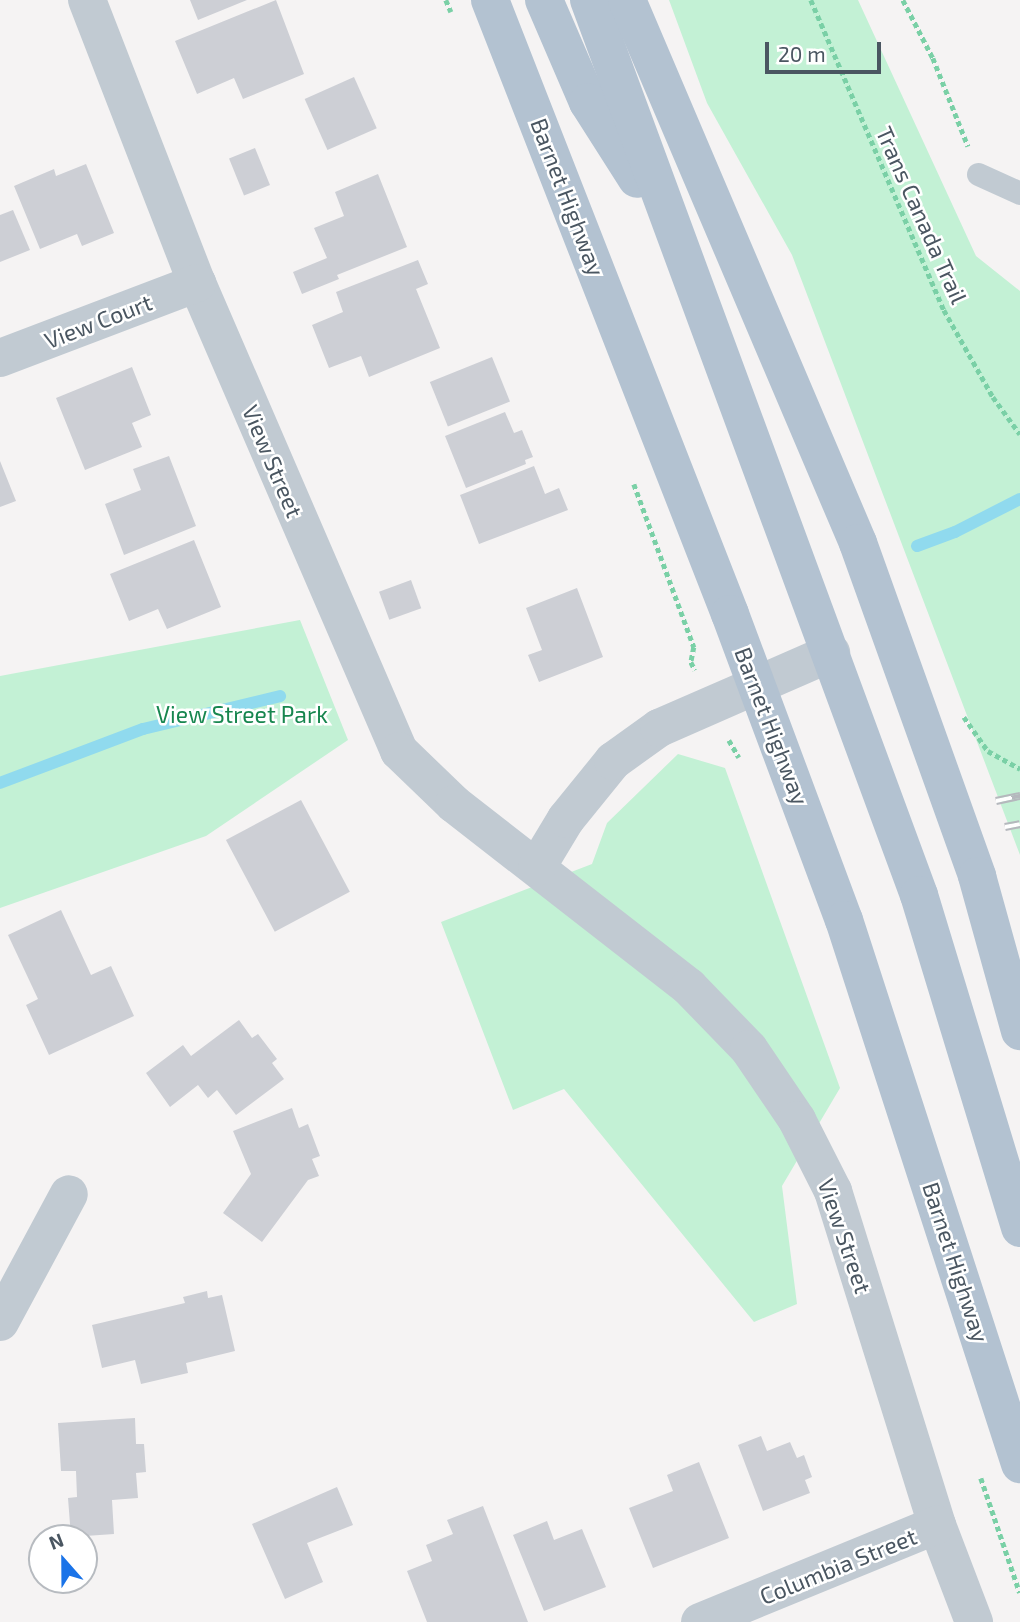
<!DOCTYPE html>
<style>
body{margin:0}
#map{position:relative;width:1020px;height:1622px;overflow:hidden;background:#f5f3f3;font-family:"Exo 2",sans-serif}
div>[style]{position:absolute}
.green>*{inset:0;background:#c3f1d5}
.stream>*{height:12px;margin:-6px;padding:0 6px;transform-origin:6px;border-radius:6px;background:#90daee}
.building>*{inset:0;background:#cdcfd5;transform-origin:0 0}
.path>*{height:4.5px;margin-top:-2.25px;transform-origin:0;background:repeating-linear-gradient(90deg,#7ad0a6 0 5px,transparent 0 8.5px)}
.lane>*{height:23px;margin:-11.5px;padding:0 11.5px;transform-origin:11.5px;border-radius:11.5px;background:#c1cad2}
.street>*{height:38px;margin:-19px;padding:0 19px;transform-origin:19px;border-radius:19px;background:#c1cad2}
.primary>*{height:38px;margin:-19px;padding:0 19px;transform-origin:19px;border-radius:19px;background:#b3c2d1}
.rail>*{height:8px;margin-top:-4px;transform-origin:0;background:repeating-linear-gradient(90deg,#fff 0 16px,#b5b8bd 0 32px);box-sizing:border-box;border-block:2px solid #b5b8bd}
span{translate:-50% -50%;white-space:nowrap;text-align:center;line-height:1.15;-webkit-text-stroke:5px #fff;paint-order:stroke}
.street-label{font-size:23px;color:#4a5661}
.park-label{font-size:23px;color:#17864f}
.north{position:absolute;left:28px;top:1524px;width:70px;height:70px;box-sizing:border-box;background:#fff;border:2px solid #b7bbc0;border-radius:50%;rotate:339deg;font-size:19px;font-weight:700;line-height:28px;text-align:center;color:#4a5661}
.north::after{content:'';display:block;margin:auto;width:24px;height:32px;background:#1a73e8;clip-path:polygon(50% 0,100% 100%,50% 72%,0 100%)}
.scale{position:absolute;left:765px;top:42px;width:116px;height:32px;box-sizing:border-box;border:4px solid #4a5661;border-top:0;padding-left:9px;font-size:21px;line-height:24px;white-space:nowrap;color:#4a5661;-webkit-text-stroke:5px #fff;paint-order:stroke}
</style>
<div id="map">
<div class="green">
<i style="clip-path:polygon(669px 0,858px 0,976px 256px,1020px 291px,1020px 855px,792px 255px,707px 103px)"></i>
<i style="clip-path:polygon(300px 620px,348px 740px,206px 836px,0 908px,0 676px)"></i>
<i style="clip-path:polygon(678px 754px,725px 768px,840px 1088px,782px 1186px,797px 1304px,754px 1322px,564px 1089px,513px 1110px,441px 922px,592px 864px,607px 823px)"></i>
</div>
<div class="stream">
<i style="left:917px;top:546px;width:40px;rotate:-20.2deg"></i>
<i style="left:955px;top:532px;width:73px;rotate:-26.9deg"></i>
<i style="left:0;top:783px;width:153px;rotate:-20.7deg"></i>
<i style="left:143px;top:729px;width:141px;rotate:-13.5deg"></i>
</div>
<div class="building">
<i style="clip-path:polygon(190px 0,247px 0,198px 20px)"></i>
<i style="clip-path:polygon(276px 0,304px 74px,243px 99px,234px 78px,197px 94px,175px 41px)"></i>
<i style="left:354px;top:77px;width:56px;height:54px;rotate:66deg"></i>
<i style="left:255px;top:148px;width:40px;height:28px;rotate:68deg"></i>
<i style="clip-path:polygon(86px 164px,114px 233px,82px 246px,77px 234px,40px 249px,14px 186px,54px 169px,56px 176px)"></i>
<i style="clip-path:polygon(378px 174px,407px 247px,337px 275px,339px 279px,302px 294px,293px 272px,327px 258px,314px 228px,344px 216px,335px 192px)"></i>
<i style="clip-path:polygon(13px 210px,30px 250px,0 262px,0 215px)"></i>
<i style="clip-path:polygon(418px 260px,428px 284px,416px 289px,440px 348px,369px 377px,361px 356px,329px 368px,312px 325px,343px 312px,336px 292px)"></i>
<i style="left:492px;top:357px;width:48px;height:67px;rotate:68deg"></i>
<i style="clip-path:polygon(132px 367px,151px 415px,132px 423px,142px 447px,85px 470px,56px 398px)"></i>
<i style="clip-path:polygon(505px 412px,514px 433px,522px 430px,533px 457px,525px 460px,526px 464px,466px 488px,445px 436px)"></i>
<i style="clip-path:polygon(169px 456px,196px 526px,124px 555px,105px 504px,141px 490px,133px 469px)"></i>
<i style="clip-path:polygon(0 461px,16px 501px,0 507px)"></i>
<i style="clip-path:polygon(534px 466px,545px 494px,559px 488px,568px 510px,479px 544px,460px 495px)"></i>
<i style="clip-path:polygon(194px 540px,221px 607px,167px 629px,158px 609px,129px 621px,110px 574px)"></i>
<i style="left:411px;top:580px;width:30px;height:34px;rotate:70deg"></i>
<i style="clip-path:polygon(577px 588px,603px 657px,539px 682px,528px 655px,542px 650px,526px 608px)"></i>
<i style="left:301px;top:800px;width:104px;height:85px;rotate:62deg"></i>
<i style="clip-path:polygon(61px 910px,91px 975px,111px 966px,134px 1016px,49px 1055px,26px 1005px,38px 999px,8px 935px)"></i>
<i style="clip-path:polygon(239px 1020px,252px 1038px,258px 1034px,277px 1059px,272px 1063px,284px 1079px,236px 1115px,217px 1090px,208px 1098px,198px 1085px,170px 1107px,146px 1073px,183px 1045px,191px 1056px)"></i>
<i style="clip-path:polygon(292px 1108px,299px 1128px,308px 1124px,320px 1156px,312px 1159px,319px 1176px,308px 1180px,262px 1242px,223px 1213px,251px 1174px,233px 1131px)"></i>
<i style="clip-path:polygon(207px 1291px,208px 1298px,222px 1295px,235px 1351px,186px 1363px,188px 1373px,141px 1384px,135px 1360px,102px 1368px,92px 1325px,185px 1303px,183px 1297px)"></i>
<i style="clip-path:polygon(135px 1418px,136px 1444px,144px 1444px,146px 1472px,136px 1473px,138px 1498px,112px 1500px,114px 1534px,71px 1537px,68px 1498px,77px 1497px,76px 1471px,61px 1471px,58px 1423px)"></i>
<i style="clip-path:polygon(761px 1436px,767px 1451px,790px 1442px,797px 1458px,804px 1455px,812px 1477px,805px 1480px,810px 1493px,763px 1511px,738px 1445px)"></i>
<i style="clip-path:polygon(699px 1462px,729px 1538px,653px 1568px,629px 1508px,673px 1491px,667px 1475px)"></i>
<i style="clip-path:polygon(337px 1487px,353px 1525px,307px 1543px,323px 1582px,285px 1599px,252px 1524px)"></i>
<i style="clip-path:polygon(483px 1506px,528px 1622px,427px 1622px,407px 1571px,432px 1561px,426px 1545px,453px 1534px,447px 1520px)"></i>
<i style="clip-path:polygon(547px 1521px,554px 1540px,582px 1529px,606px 1587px,544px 1611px,513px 1535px)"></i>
</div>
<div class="path">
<i style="left:446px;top:0;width:13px;rotate:67deg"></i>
<i style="left:811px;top:0;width:337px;rotate:66.8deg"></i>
<i style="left:944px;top:310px;width:100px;rotate:60.6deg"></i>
<i style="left:993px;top:397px;width:46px;rotate:53.9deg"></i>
<i style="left:903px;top:0;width:65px;rotate:62.7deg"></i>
<i style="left:933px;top:58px;width:95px;rotate:68.3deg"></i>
<i style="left:634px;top:484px;width:174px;rotate:69.8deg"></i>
<i style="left:694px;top:647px;width:15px;rotate:101deg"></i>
<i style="left:691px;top:662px;width:9px;rotate:63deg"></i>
<i style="left:964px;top:717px;width:42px;rotate:54.8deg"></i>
<i style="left:988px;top:751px;width:37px;rotate:29deg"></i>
<i style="left:729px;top:740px;width:20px;rotate:60deg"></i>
<i style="left:981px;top:1478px;width:121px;rotate:71.3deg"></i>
</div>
<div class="lane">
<i style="left:978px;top:174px;width:46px;rotate:24.3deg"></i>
</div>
<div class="street">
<i style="left:87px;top:0;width:304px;rotate:68.8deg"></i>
<i style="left:197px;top:283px;width:510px;rotate:66.65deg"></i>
<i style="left:399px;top:751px;width:76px;rotate:43.9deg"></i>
<i style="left:454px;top:804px;width:298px;rotate:37.9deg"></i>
<i style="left:689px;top:987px;width:86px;rotate:45.9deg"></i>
<i style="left:749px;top:1049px;width:86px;rotate:55.9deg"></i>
<i style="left:797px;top:1120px;width:80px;rotate:63.1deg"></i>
<i style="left:833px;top:1191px;width:350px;rotate:72.7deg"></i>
<i style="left:937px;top:1525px;width:104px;rotate:69.1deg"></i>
<i style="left:0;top:358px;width:211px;rotate:-20.8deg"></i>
<i style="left:537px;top:867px;width:56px;rotate:-58.9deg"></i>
<i style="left:566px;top:819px;width:75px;rotate:-51deg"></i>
<i style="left:613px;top:761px;width:57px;rotate:-35.7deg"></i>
<i style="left:659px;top:728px;width:188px;rotate:-23.6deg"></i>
<i style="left:0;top:1322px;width:145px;rotate:-61.7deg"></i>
<i style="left:700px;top:1622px;width:256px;rotate:-22.3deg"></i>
</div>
<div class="primary">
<i style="left:490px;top:0;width:659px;rotate:68.65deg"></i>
<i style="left:730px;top:614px;width:327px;rotate:69.6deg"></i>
<i style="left:844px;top:920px;width:572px;rotate:72.07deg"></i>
<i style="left:544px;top:0;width:111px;rotate:66.7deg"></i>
<i style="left:588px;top:102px;width:91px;rotate:57.5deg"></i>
<i style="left:589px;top:0;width:954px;rotate:69.76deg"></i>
<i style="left:919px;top:895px;width:348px;rotate:73.1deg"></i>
<i style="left:627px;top:0;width:590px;rotate:66.95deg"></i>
<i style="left:858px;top:543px;width:354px;rotate:70.3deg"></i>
<i style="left:977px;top:876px;width:161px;rotate:74.5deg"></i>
</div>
<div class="rail">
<i style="left:996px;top:801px;width:25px;rotate:-12deg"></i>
<i style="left:1005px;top:827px;width:15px;rotate:-11deg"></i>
</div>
<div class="street-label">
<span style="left:568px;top:197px;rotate:69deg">Barnet Highway</span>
<span style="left:922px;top:215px;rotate:66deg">Trans Canada Trail</span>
<span style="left:98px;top:321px;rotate:-21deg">View Court</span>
<span style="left:273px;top:461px;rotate:67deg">View Street</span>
<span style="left:772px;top:726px;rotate:69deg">Barnet Highway</span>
<span style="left:845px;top:1236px;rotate:71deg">View Street</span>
<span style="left:956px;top:1262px;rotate:72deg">Barnet Highway</span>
<span style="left:838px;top:1566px;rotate:-22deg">Columbia Street</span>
</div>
<div class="park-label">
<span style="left:242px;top:714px">View Street Park</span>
</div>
<div class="north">N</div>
<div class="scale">20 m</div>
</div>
